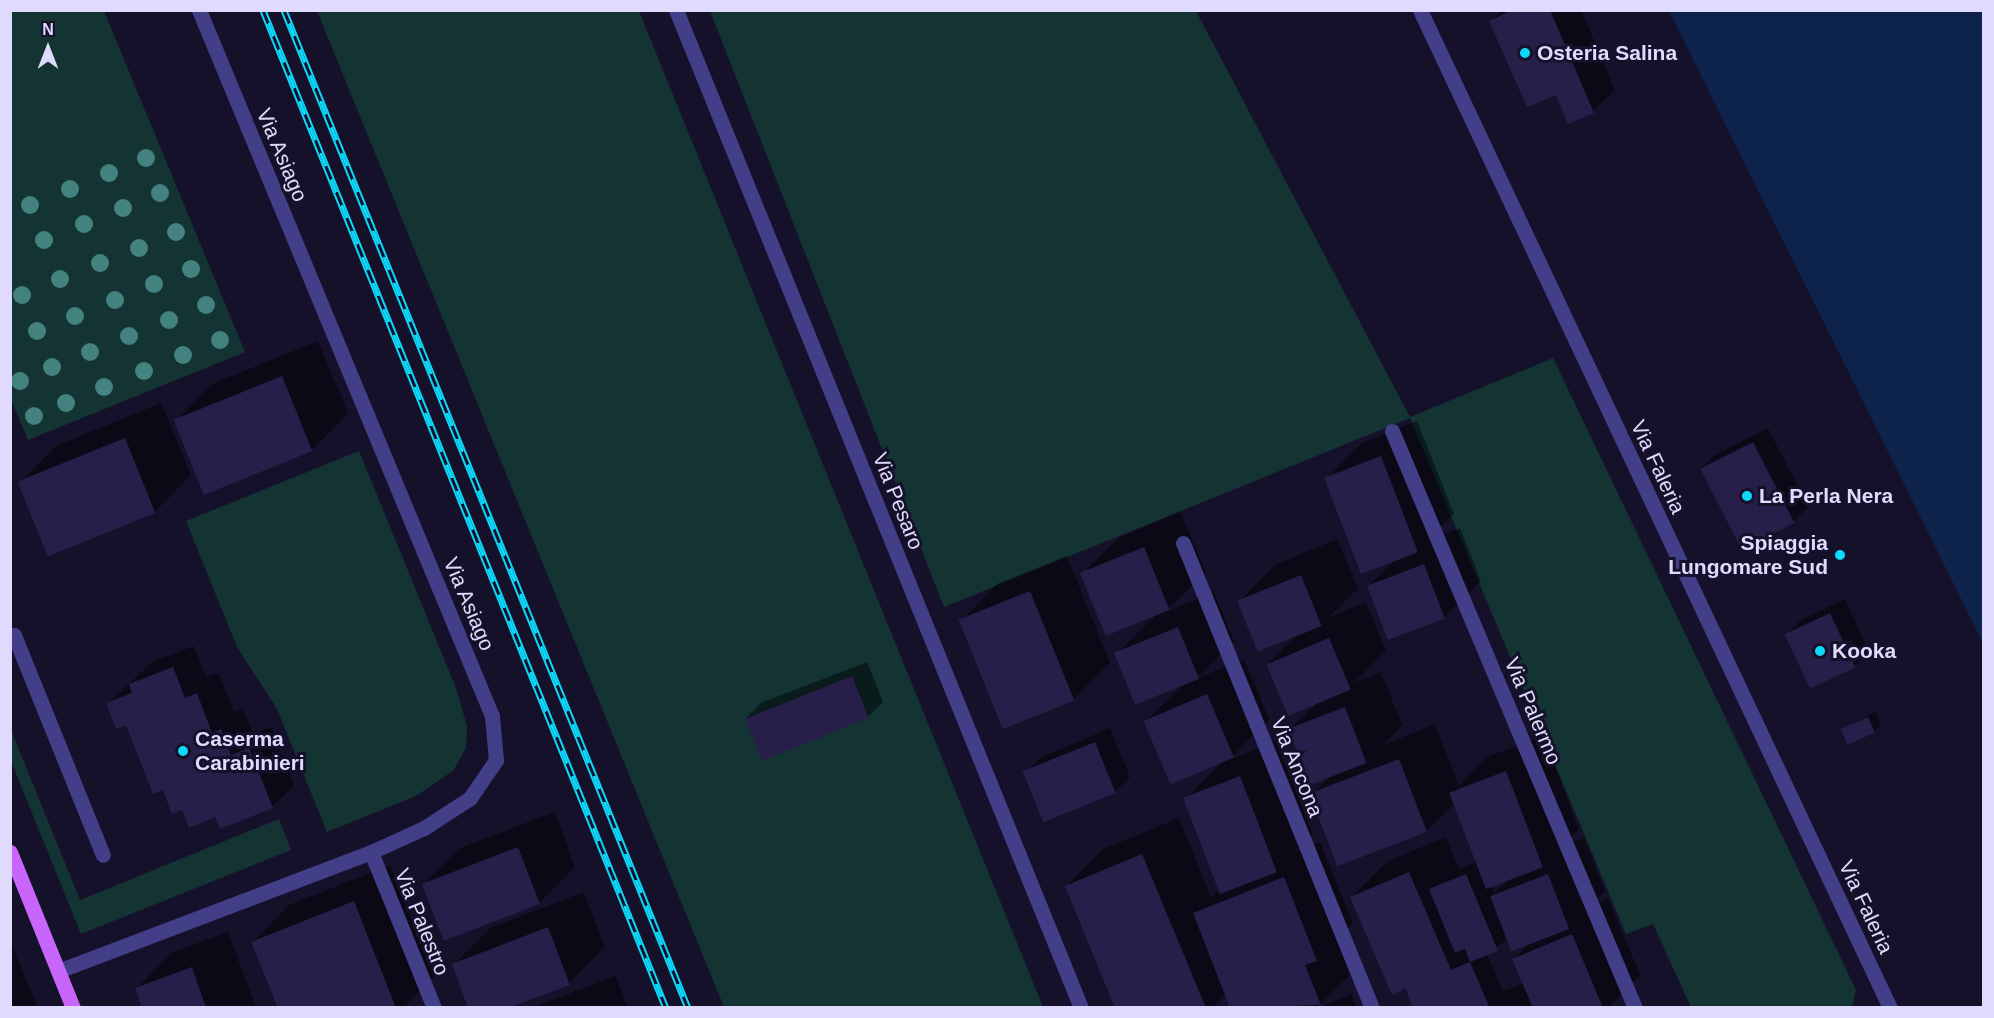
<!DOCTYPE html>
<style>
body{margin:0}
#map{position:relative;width:1994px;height:1018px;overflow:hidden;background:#16112a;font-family:Arial,sans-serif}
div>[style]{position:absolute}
.green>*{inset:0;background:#143434}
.water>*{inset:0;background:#0e234c}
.shadow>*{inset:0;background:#0007}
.building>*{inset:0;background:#281e4a;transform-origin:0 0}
.minor>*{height:15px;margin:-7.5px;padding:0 7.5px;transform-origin:7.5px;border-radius:7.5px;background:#433e88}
.major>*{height:15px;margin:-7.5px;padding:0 7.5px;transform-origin:7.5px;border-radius:7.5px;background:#c865fb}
.rail>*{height:7px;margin-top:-3.5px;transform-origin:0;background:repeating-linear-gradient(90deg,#16112a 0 14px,#0cd9f9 0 28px);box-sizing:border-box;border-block:2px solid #0cd9f9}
.trees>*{width:18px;height:18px;margin:-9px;border-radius:50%;background:#43827f}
.dots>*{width:16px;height:16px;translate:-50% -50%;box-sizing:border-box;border:3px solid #16112a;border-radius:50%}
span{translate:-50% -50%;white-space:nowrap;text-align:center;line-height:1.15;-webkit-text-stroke:6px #16112a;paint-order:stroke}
.poi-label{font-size:21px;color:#e0dbfe;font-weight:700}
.left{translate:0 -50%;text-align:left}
.right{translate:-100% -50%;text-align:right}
.street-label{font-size:21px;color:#e0dbfe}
.frame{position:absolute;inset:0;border:12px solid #e0dbfe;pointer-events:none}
.north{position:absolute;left:18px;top:18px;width:60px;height:60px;-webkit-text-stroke:4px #16112a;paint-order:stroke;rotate:0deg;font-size:16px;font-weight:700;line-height:24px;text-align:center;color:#e0dbfe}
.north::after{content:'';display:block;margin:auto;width:21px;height:27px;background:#e0dbfe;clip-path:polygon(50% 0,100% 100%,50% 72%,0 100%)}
</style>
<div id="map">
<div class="green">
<i style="clip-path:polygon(10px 11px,104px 11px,245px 352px,28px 440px,10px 397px)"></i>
<i style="clip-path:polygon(317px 11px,639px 11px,1043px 1007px,724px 1007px)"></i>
<i style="clip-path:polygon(710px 11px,1196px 11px,1410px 417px,1553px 358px,1856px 990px,1852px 1007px,1691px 1007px,1653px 924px,1626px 934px,1410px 418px,944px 607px)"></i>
<i style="clip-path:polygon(359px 451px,456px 688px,467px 726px,466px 748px,453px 771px,416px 796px,327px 832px,277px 709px,237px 647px,186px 521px)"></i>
<i style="clip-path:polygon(11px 730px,80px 900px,279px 819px,291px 850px,81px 934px,11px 761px)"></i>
</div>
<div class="water">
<i style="clip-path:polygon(1669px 11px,1983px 11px,1983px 643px)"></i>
</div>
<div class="shadow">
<i style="clip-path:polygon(1502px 10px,1581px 10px,1615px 90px,1593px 111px,1569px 122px,1557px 93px,1491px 21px)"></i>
<i style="clip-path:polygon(318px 341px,348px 413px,312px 450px,176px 421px,212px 384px)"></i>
<i style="clip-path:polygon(161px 403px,191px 475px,155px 512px,20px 483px,56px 446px)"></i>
<i style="clip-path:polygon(1417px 421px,1454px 514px,1426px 541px,1460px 528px,1481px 581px,1445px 617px,1368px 586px,1396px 559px,1326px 479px,1362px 443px)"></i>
<i style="clip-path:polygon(1768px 428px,1808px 507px,1793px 522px,1702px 468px,1716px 454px)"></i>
<i style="clip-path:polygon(1180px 512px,1206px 572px,1165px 612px,1214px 592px,1234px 641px,1196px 679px,1244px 659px,1269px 719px,1229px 760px,1276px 741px,1313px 834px,1295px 852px,1320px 842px,1353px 923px,1343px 933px,1357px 968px,1317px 1008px,1232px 1008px,1226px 994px,1212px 1008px,1117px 1008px,1067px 886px,1103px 849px,1179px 818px,1211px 897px,1220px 888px,1185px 799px,1225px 759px,1146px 721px,1184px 683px,1116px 654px,1157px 614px,1082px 574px,1119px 538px)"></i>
<i style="clip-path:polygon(evenodd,1337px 539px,1358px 588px,1328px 618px,1366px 602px,1386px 651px,1354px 683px,1381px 672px,1402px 725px,1383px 745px,1435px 724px,1459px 785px,1487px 757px,1543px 736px,1579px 829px,1561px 847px,1584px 838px,1605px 891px,1589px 906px,1608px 898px,1640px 975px,1608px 1008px,1414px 1008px,1352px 897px,1388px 861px,1446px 837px,1459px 869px,1478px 861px,1455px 803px,1426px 831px,1312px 794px,1332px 774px,1289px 730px,1320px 700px,1268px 664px,1298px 634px,1239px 602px,1275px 565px,1337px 539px,1510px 878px,1495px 893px,1491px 885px,1510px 878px,1337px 539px,1509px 938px,1530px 942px,1514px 959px,1524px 983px,1503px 991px,1487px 954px,1509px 938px)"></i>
<i style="clip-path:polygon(1067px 556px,1110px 663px,1074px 699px,961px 621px,997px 584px)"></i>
<i style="clip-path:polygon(1845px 599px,1869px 651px,1854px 666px,1786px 635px,1801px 620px)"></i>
<i style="clip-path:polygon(194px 646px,206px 677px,219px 673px,234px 712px,243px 709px,253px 734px,271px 727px,294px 785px,272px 807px,216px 815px,182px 808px,164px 788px,127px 723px,108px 704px,152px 662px)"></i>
<i style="clip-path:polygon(867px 662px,883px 702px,868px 717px,746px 718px,761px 703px)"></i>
<i style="clip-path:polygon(1876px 711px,1881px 725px,1874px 732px,1843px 729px)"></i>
<i style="clip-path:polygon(1110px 728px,1130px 777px,1115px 792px,1025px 773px,1040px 758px)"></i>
<i style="clip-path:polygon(555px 812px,575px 867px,539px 903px,424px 884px,460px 848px)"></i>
<i style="clip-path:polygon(390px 865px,434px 976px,403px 1008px,279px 1008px,253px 942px,289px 905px)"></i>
<i style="clip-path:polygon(584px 892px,605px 947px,569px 983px,454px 964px,490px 928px)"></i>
<i style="clip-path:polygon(228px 932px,256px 1008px,144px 1008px,137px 988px,173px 952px)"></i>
<i style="clip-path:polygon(10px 941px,38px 1008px,10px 1008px)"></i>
<i style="clip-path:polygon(616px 976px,628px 1008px,531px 1008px)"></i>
<i style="clip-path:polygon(1351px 994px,1356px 1008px,1319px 1008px)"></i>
</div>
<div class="building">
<i style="clip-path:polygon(1512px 10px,1550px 10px,1594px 113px,1568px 124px,1556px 95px,1527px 107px,1489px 21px)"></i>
<i style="left:282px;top:376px;width:81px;height:117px;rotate:68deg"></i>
<i style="left:125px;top:438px;width:81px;height:116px;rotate:68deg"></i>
<i style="left:1753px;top:442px;width:91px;height:59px;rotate:63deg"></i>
<i style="left:1381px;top:456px;width:103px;height:61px;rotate:69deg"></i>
<i style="left:1144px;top:547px;width:68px;height:69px;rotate:68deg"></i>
<i style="left:1424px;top:564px;width:58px;height:61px;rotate:69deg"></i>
<i style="left:1301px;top:575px;width:55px;height:69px;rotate:68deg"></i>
<i style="left:1030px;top:591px;width:118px;height:77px;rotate:68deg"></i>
<i style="left:1830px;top:613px;width:60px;height:50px;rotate:65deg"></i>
<i style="left:1178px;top:627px;width:56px;height:69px;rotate:68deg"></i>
<i style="left:1329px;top:638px;width:56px;height:68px;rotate:67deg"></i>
<i style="clip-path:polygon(173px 667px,185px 698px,197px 693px,212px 733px,221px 729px,231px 755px,249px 748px,273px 808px,220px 829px,215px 817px,189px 828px,182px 810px,172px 814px,163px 790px,153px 794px,126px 725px,116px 729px,106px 703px,132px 693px,129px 684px)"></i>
<i style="left:852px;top:676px;width:45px;height:115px;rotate:68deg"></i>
<i style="left:1207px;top:694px;width:69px;height:69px;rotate:67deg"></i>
<i style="left:1345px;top:707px;width:60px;height:61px;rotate:69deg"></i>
<i style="left:1868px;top:717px;width:17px;height:30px;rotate:66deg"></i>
<i style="left:1095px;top:742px;width:55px;height:78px;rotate:68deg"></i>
<i style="left:1399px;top:759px;width:78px;height:96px;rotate:69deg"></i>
<i style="left:1506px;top:771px;width:103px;height:61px;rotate:69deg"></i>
<i style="left:1240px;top:776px;width:103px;height:61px;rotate:69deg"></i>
<i style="left:518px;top:847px;width:61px;height:103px;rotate:69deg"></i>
<i style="clip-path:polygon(1142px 854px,1206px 1008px,1115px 1008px,1065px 886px)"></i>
<i style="clip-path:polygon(1409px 872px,1451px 970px,1470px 962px,1465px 949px,1455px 953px,1429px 889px,1466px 874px,1498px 951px,1470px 962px,1489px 1006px,1413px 1008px,1405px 989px,1392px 995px,1350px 897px)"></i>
<i style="left:1548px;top:874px;width:59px;height:62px;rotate:69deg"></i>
<i style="clip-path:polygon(1284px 877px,1317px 961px,1305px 965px,1321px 1005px,1230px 1008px,1193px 913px)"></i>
<i style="clip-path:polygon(354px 901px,396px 1008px,278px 1008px,251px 942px)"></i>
<i style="clip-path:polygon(548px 927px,570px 985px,508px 1008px,468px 1008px,452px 964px)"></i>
<i style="clip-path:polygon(1572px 934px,1603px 1008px,1533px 1008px,1512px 959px)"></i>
<i style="clip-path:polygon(192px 967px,206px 1008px,142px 1008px,135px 988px)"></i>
</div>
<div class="minor">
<i style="left:676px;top:10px;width:1077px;rotate:67.91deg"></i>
<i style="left:1420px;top:10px;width:1103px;rotate:64.78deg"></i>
<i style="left:1392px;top:431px;width:626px;rotate:67.16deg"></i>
<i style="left:1183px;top:543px;width:502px;rotate:67.88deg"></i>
<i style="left:10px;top:636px;width:4px;rotate:-14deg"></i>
<i style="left:14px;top:635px;width:237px;rotate:68deg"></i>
<i style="left:371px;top:852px;width:168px;rotate:68deg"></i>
<i style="left:58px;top:971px;width:335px;rotate:-20.8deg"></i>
<i style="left:371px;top:852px;width:58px;rotate:-24.4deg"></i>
<i style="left:424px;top:828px;width:55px;rotate:-33.1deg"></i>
<i style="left:470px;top:798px;width:46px;rotate:-55.6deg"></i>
<i style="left:496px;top:760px;width:44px;rotate:-95.2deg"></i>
<i style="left:492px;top:716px;width:764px;rotate:-112.54deg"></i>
</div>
<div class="major">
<i style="left:10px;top:852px;width:168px;rotate:68deg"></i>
</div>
<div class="rail">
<i style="left:263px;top:10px;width:1076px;rotate:68.01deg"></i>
<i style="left:284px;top:10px;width:1077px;rotate:67.96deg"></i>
</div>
<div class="trees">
<i style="left:146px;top:158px"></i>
<i style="left:109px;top:173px"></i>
<i style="left:70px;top:189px"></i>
<i style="left:160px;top:193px"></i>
<i style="left:30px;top:205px"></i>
<i style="left:123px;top:208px"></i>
<i style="left:84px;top:224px"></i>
<i style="left:176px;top:232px"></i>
<i style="left:44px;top:240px"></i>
<i style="left:139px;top:248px"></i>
<i style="left:100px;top:263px"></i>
<i style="left:191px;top:269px"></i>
<i style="left:60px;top:279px"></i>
<i style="left:154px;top:284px"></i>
<i style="left:22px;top:295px"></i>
<i style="left:115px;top:300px"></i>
<i style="left:206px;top:305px"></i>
<i style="left:75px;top:316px"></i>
<i style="left:169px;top:320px"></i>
<i style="left:37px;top:331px"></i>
<i style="left:129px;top:336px"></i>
<i style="left:220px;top:340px"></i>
<i style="left:90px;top:352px"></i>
<i style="left:183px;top:355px"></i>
<i style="left:52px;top:367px"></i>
<i style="left:144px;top:371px"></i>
<i style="left:20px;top:381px"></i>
<i style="left:104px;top:387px"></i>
<i style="left:66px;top:403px"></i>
<i style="left:34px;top:416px"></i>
</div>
<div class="dots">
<i style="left:1525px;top:53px;background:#0cd9f9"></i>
<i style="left:1747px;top:496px;background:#0cd9f9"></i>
<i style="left:1840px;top:555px;background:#0cd9f9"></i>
<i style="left:1820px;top:651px;background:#0cd9f9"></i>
<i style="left:183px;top:751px;background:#0cd9f9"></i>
</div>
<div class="poi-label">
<span class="left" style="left:1537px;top:53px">Osteria Salina</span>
<span class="left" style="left:1759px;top:496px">La Perla Nera</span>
<span class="right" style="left:1828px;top:555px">Spiaggia<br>Lungomare Sud</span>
<span class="left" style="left:1832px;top:651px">Kooka</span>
<span class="left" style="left:195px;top:751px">Caserma<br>Carabinieri</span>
</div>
<div class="street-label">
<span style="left:282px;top:155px;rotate:67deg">Via Asiago</span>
<span style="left:1658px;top:467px;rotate:65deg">Via Faleria</span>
<span style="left:898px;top:501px;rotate:68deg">Via Pesaro</span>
<span style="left:469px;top:604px;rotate:67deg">Via Asiago</span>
<span style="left:1533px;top:711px;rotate:67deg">Via Palermo</span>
<span style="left:1297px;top:767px;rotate:68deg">Via Ancona</span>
<span style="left:1866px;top:907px;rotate:65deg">Via Faleria</span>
<span style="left:422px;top:922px;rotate:68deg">Via Palestro</span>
</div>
<div class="frame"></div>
<div class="north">N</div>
</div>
